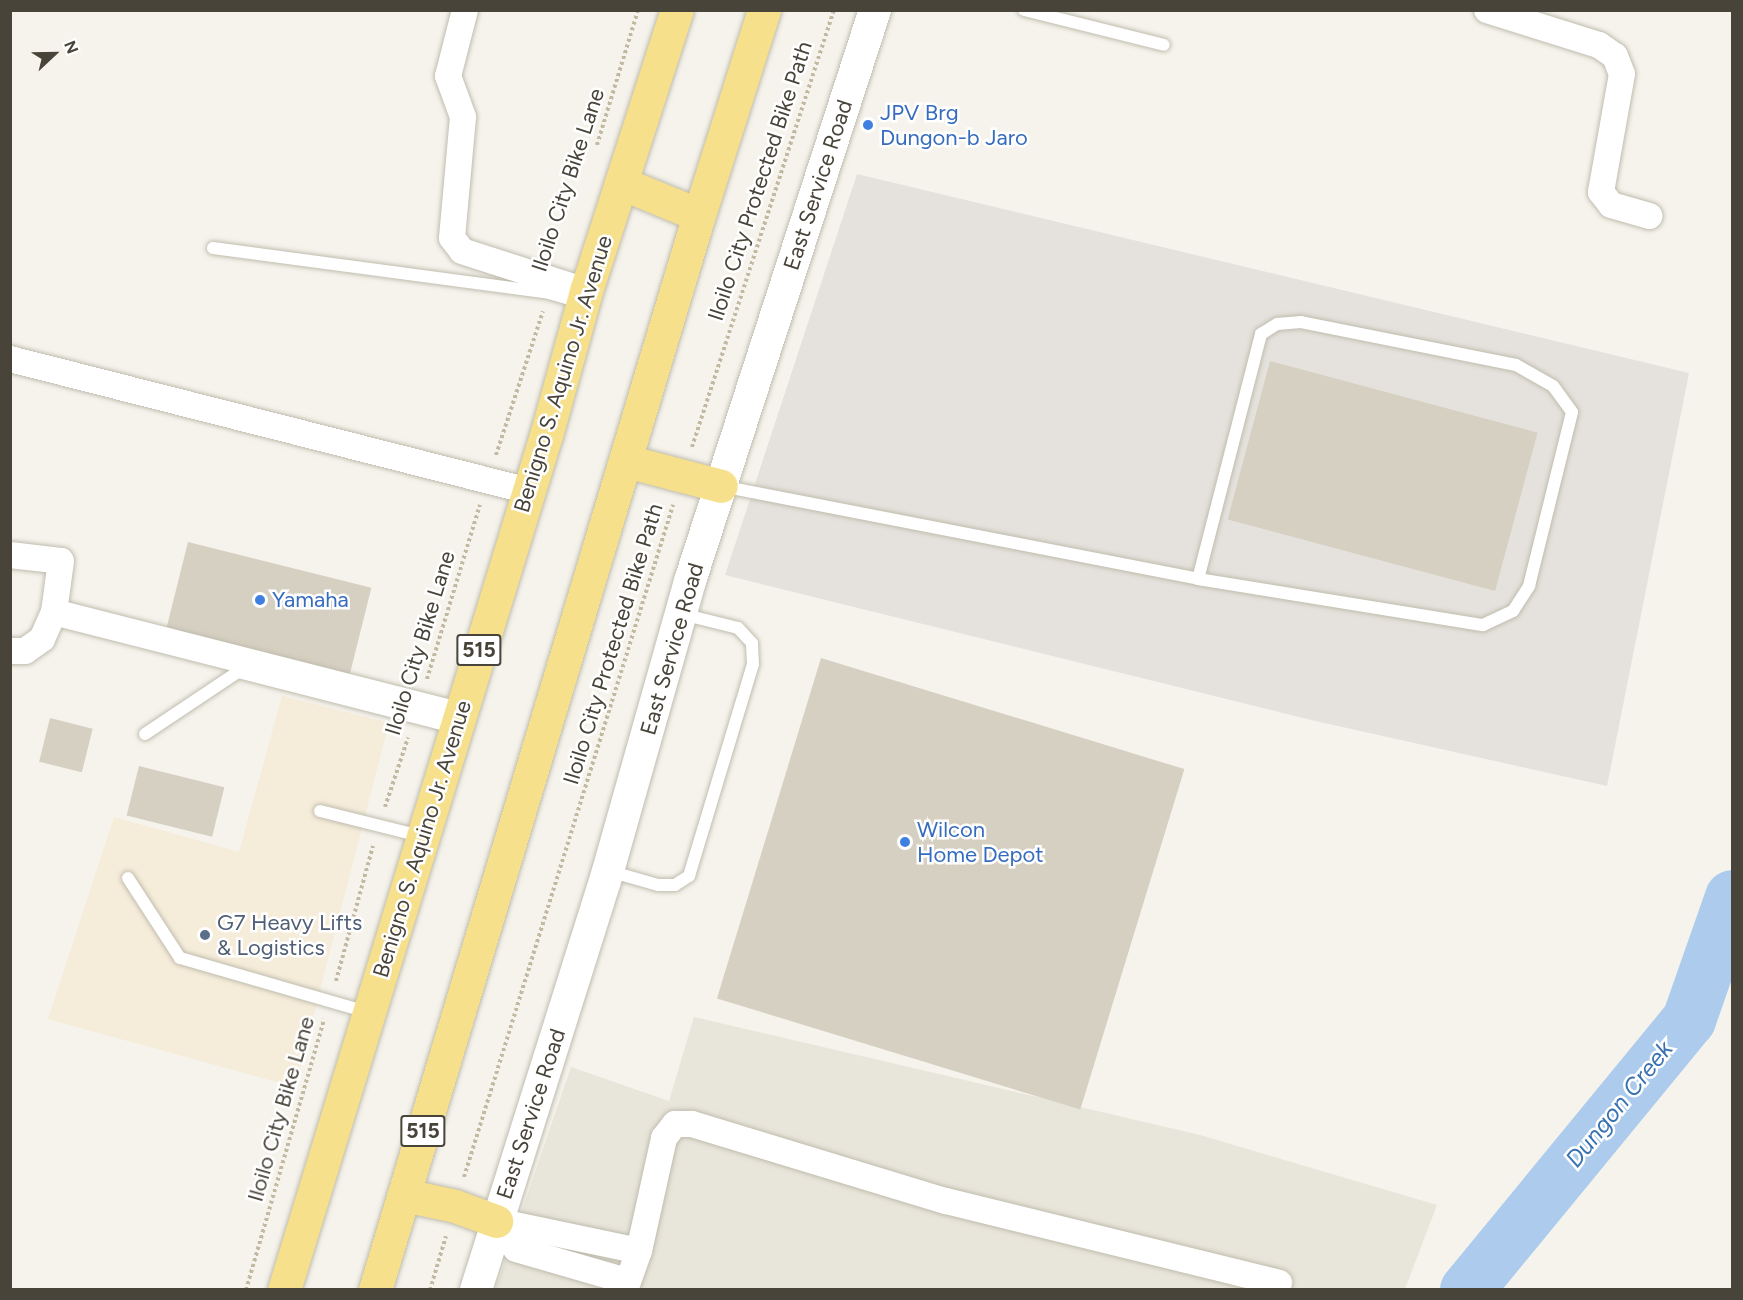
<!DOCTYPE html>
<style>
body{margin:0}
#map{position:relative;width:1743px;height:1300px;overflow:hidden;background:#f5f3ec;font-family:Figtree,sans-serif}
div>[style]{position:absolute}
.residential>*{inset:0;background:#e8e5da}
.commercial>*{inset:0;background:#f5ecd9}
.industrial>*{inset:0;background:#e5e2dd}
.river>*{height:54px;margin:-27px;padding:0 27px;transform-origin:27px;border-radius:27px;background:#adcced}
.building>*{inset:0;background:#d6d0c2;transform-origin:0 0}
.path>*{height:4px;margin-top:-2px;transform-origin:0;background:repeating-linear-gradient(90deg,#c1b9a1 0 3px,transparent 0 6px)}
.roads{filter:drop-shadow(0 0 2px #c0bcae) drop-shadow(0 0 2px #c0bcae)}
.service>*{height:12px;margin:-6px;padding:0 6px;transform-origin:6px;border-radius:6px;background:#fff}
.minor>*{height:26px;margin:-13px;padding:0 13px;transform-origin:13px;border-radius:13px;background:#fff}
.tertiary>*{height:32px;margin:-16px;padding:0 16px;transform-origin:16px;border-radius:16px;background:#fff}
.trunk>*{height:33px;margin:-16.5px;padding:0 16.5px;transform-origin:16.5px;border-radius:16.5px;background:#f6e08c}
.dots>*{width:16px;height:16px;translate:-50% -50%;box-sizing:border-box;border:3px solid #fff;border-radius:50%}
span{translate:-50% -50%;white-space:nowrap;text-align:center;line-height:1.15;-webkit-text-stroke:5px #fff;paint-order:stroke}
.shield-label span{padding:2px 4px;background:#fff;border:2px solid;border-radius:4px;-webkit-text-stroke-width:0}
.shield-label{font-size:21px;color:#49443a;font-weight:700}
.shop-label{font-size:22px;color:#366cbe}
.left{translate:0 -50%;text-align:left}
.street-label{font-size:22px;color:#49443a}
.service-label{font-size:22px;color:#4e5e75}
.water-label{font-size:24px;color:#3872af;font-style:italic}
.frame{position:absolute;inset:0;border:12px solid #49443a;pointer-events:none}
.north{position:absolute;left:24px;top:24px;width:60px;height:60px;-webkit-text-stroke:4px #fff;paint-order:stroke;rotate:68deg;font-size:16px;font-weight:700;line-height:24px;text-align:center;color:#49443a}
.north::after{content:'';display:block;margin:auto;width:21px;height:27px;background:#49443a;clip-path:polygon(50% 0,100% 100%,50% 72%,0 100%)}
</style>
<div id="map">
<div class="residential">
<i style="clip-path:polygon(694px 1017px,1200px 1135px,1437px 1205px,1405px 1289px,495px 1290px,571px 1067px,669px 1101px)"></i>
</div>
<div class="commercial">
<i style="clip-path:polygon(282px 696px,389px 723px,295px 1087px,48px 1019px,114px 817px,239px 852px)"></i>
</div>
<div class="industrial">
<i style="clip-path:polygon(857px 174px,1689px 373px,1607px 786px,1311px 720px,725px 575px)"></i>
</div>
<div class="river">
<i style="left:1467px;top:1290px;width:350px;rotate:-50.6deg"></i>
<i style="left:1689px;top:1020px;width:130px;rotate:-70.7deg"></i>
</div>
<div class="building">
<i style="left:1270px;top:361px;width:277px;height:164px;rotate:15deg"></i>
<i style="left:188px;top:542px;width:189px;height:89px;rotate:14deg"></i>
<i style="left:821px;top:658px;width:380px;height:356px;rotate:17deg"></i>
<i style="left:50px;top:718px;width:44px;height:45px;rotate:14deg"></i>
<i style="left:139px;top:766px;width:88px;height:51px;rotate:14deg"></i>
</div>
<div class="path">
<i style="left:597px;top:145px;width:141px;rotate:-73.1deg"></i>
<i style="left:692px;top:447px;width:459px;rotate:-72deg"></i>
<i style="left:496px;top:455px;width:151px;rotate:-71.9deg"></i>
<i style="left:427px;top:679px;width:182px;rotate:-73.1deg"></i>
<i style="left:385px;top:807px;width:73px;rotate:-71.6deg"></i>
<i style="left:336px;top:981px;width:140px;rotate:-74.7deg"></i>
<i style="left:464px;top:1177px;width:704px;rotate:-72.72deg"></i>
<i style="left:246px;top:1290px;width:282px;rotate:-73.9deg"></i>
<i style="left:430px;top:1290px;width:56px;rotate:-73.5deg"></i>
</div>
<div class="roads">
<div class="service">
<i style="left:1024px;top:10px;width:144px;rotate:14deg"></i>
<i style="left:213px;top:248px;width:339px;rotate:7.6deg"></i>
<i style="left:549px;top:293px;width:25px;rotate:16deg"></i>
<i style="left:721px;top:486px;width:486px;rotate:11deg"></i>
<i style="left:1198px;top:579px;width:289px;rotate:9.2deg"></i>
<i style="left:1483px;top:625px;width:33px;rotate:-25deg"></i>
<i style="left:1513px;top:611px;width:30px;rotate:-57deg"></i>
<i style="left:1529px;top:586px;width:179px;rotate:-76.1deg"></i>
<i style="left:1572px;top:412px;width:32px;rotate:-126deg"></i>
<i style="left:1553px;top:386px;width:43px;rotate:-150.4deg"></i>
<i style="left:1516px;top:365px;width:219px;rotate:-168.7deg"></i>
<i style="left:1301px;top:322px;width:24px;rotate:175deg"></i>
<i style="left:1277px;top:324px;width:19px;rotate:148deg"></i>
<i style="left:1261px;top:334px;width:253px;rotate:104.4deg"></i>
<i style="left:145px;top:734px;width:112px;rotate:-33.7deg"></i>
<i style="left:238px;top:672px;width:223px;rotate:14.3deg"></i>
<i style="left:320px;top:811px;width:103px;rotate:14deg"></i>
<i style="left:609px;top:871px;width:51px;rotate:15.9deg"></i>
<i style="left:658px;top:885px;width:17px"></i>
<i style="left:675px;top:885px;width:17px;rotate:-33deg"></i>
<i style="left:689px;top:876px;width:221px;rotate:-73.2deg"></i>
<i style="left:753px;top:664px;width:21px;rotate:-93deg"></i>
<i style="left:752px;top:643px;width:21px;rotate:-133deg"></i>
<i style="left:738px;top:628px;width:58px;rotate:-166deg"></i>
<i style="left:128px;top:878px;width:95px;rotate:57deg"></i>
<i style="left:180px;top:958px;width:195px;rotate:16.1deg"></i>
</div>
<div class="minor">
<i style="left:465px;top:10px;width:68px;rotate:104.4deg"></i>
<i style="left:448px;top:76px;width:44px;rotate:69.9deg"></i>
<i style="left:463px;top:117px;width:121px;rotate:95.2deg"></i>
<i style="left:452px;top:238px;width:16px;rotate:52deg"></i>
<i style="left:462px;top:251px;width:130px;rotate:17.9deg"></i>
<i style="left:1487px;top:10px;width:117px;rotate:17.4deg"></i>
<i style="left:1599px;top:45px;width:19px;rotate:35deg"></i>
<i style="left:1615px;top:56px;width:19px;rotate:69deg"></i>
<i style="left:1622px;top:74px;width:120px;rotate:100.1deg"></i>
<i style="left:1601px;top:192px;width:16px;rotate:52deg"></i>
<i style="left:1611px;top:205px;width:40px;rotate:16deg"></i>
<i style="left:10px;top:359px;width:536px;rotate:14.27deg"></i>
<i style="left:10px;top:555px;width:51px;rotate:6.7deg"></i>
<i style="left:61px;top:561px;width:51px;rotate:97.8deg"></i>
<i style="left:10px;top:651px;width:15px"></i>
<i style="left:25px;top:651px;width:21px;rotate:-35deg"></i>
<i style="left:42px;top:639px;width:30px;rotate:-66deg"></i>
<i style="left:54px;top:612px;width:418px;rotate:14.3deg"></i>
<i style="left:496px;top:1221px;width:34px;rotate:54deg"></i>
<i style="left:516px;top:1249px;width:116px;rotate:16.1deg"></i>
<i style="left:496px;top:1221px;width:146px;rotate:11.8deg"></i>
<i style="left:625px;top:1290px;width:41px;rotate:-70.3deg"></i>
<i style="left:639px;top:1251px;width:116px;rotate:-77.5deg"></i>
<i style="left:664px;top:1138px;width:18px;rotate:-52deg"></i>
<i style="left:675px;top:1124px;width:17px"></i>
<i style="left:692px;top:1124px;width:265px;rotate:16.9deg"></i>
<i style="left:946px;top:1201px;width:343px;rotate:13.8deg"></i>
</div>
<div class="tertiary">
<i style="left:476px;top:1290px;width:439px;rotate:-72.5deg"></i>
<i style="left:608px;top:871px;width:301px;rotate:-74.2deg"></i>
<i style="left:690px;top:581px;width:600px;rotate:-72.05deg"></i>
</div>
<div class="trunk">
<i style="left:621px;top:183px;width:84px;rotate:22.3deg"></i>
<i style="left:626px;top:461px;width:98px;rotate:14.7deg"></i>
<i style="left:404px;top:1195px;width:52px;rotate:12.2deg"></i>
<i style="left:455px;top:1206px;width:44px;rotate:20.1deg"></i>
<i style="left:284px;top:1290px;width:897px;rotate:-72.96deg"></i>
<i style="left:547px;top:432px;width:146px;rotate:-74.5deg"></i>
<i style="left:586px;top:291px;width:295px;rotate:-72.1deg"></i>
<i style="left:375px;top:1290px;width:1123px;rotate:-73.23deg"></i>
<i style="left:699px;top:215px;width:215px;rotate:-72.4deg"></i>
</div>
</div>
<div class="dots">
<i style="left:868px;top:125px;background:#3f7fe0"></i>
<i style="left:260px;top:600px;background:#3f7fe0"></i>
<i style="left:905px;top:842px;background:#3f7fe0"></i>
<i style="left:205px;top:935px;background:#5c6f8a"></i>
</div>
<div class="shield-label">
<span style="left:479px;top:650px">515</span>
<span style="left:423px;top:1131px">515</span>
</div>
<div class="shop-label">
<span class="left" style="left:880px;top:125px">JPV Brg<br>Dungon-b Jaro</span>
<span class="left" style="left:272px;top:600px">Yamaha</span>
<span class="left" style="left:917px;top:842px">Wilcon<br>Home Depot</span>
</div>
<div class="street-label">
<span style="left:568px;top:180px;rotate:-72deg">Iloilo City Bike Lane</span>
<span style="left:760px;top:181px;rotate:-72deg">Iloilo City Protected Bike Path</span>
<span style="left:818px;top:185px;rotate:-72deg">East Service Road</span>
<span style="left:563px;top:374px;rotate:-73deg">Benigno S. Aquino Jr. Avenue</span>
<span style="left:420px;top:643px;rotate:-73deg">Iloilo City Bike Lane</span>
<span style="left:613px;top:644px;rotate:-73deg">Iloilo City Protected Bike Path</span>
<span style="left:672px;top:649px;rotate:-74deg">East Service Road</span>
<span style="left:422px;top:839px;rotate:-73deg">Benigno S. Aquino Jr. Avenue</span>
<span style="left:281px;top:1109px;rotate:-74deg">Iloilo City Bike Lane</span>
<span style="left:531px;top:1114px;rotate:-72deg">East Service Road</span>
</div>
<div class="service-label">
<span class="left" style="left:217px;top:935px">G7 Heavy Lifts<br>&amp; Logistics</span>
</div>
<div class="water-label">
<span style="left:1619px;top:1104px;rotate:-51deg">Dungon Creek</span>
</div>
<div class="frame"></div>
<div class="north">N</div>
</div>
